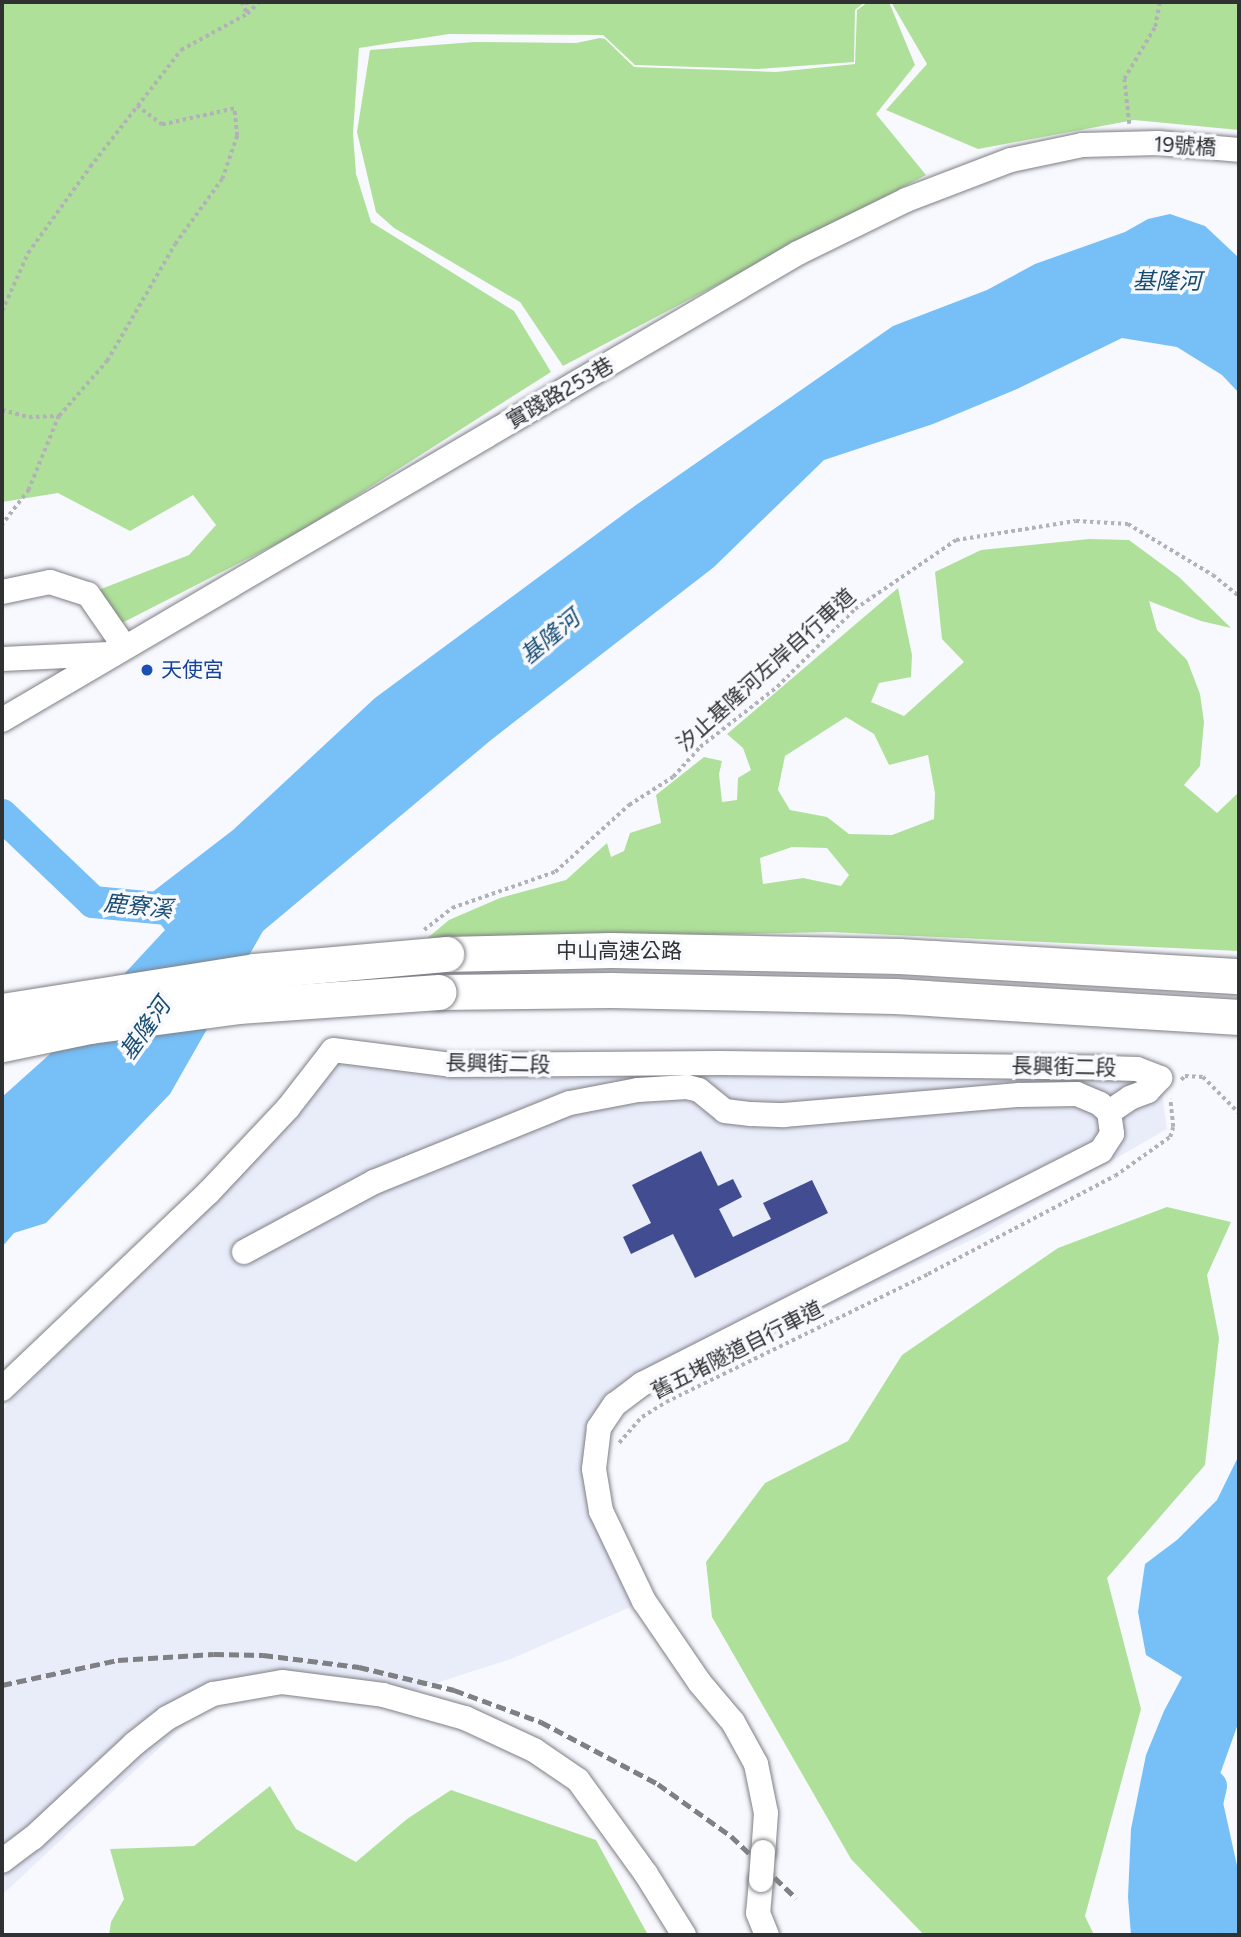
<!DOCTYPE html>
<meta charset="utf-8">
<style>
body{margin:0}
#map{position:relative;width:1241px;height:1937px;overflow:hidden;background:#f8f9fe;font-family:Figtree,"Noto Sans TC",sans-serif}
div>[style]{position:absolute}
.built>*{inset:0;background:#e9edfa}
.green>*{inset:0;background:#afe099}
.water>*{inset:0;background:#76bff7}
.river>*{height:32px;margin:-16px;padding:0 16px;transform-origin:16px;border-radius:16px;background:#76bff7}
.building>*{inset:0;background:#414d90}
.path>*{height:3.5px;margin-top:-1.75px;transform-origin:0;background:repeating-linear-gradient(90deg,#b1b2b6 0 3.5px,transparent 0 7px)}
.roads{filter:drop-shadow(0 0 2px #7e7f85) drop-shadow(0 0 2px #7e7f85)}
.minor>*{height:24px;margin:-12px;padding:0 12px;transform-origin:12px;border-radius:12px;background:#fff}
.highway>*{height:35px;margin:-17.5px;padding:0 17.5px;transform-origin:17.5px;border-radius:17.5px;background:#fff}
.rail>*{height:5px;margin-top:-2.5px;transform-origin:0;background:repeating-linear-gradient(90deg,#7f8083 0 10px,transparent 0 15px)}
.bridges{filter:drop-shadow(0 0 2px #7e7f85) drop-shadow(0 0 2px #7e7f85)}
.minor-bridge>*{height:24px;margin:-12px;padding:0 12px;transform-origin:12px;border-radius:12px;background:#fff}
.highway-bridge>*{height:35px;margin:-17.5px;padding:0 17.5px;transform-origin:17.5px;border-radius:17.5px;background:#fff}
.dots>*{width:19px;height:19px;translate:-50% -50%;box-sizing:border-box;border:4px solid #f8f9fe;border-radius:50%}
span{translate:-50% -50%;white-space:nowrap;text-align:center;line-height:1.15;-webkit-text-stroke:7px #f8f9fe;paint-order:stroke}
.street-label{font-size:21px;color:#303133}
.transit-label{font-size:21px;color:#164399}
.left{translate:0 -50%;text-align:left}
.water-label{font-size:23px;color:#174d72;font-style:italic}
.frame{position:absolute;inset:0;border:4px solid #303133;pointer-events:none}
</style>
<div id="map">
<div class="built">
<i style="clip-path:polygon(343px 1058px,1160px 1078px,1167px 1129px,982px 1235px,630px 1398px,605px 1429px,594px 1469px,644px 1601px,511px 1659px,387px 1699px,288px 1681px,203px 1707px,2px 1895px,2px 1410px,265px 1146px)"></i>
</div>
<div class="green">
<i style="clip-path:polygon(2px 2px,865px 2px,855px 10px,854px 62px,758px 69px,635px 65px,603px 35px,449px 34px,359px 48px,353px 133px,356px 174px,371px 222px,514px 311px,551px 372px,298px 533px,120px 624px,88px 594px,189px 555px,216px 525px,193px 495px,130px 531px,58px 493px,2px 502px)"></i>
<i style="clip-path:polygon(868px 2px,889px 2px,915px 65px,876px 114px,926px 175px,563px 366px,520px 302px,394px 228px,376px 212px,357px 132px,370px 50px,474px 42px,576px 43px,600px 38px,605px 39px,634px 67px,776px 72px,855px 64px,857px 10px)"></i>
<i style="clip-path:polygon(891px 2px,1239px 2px,1239px 130px,1134px 120px,978px 149px,886px 110px,927px 64px)"></i>
<i style="clip-path:polygon(evenodd,1089px 539px,1129px 540px,1179px 577px,1231px 628px,1201px 621px,1149px 601px,1157px 630px,1187px 660px,1200px 694px,1204px 722px,1200px 766px,1184px 785px,1217px 813px,1238px 793px,1239px 736px,1239px 951px,830px 932px,424px 941px,449px 920px,500px 898px,566px 880px,607px 843px,611px 857px,624px 851px,630px 833px,661px 823px,656px 795px,704px 757px,722px 761px,719px 774px,722px 802px,737px 800px,738px 778px,751px 770px,743px 748px,727px 734px,898px 588px,912px 655px,911px 677px,879px 683px,871px 702px,904px 716px,964px 662px,942px 639px,935px 572px,981px 550px,1089px 539px,846px 717px,874px 734px,889px 765px,928px 755px,935px 793px,934px 819px,892px 835px,849px 834px,827px 817px,790px 810px,778px 790px,785px 756px,846px 717px,1089px 539px,792px 847px,827px 848px,849px 875px,841px 886px,803px 878px,763px 884px,760px 858px,792px 847px)"></i>
<i style="clip-path:polygon(1167px 1207px,1231px 1222px,1207px 1275px,1219px 1338px,1205px 1465px,1107px 1578px,1141px 1709px,1085px 1916px,1094px 1935px,924px 1935px,851px 1859px,712px 1617px,706px 1562px,765px 1483px,848px 1441px,902px 1355px,1058px 1248px)"></i>
<i style="clip-path:polygon(270px 1786px,296px 1829px,356px 1862px,407px 1819px,451px 1790px,596px 1840px,648px 1935px,109px 1935px,111px 1922px,124px 1899px,110px 1849px,194px 1846px)"></i>
</div>
<div class="water">
<i style="clip-path:polygon(1170px 214px,1205px 226px,1239px 258px,1239px 393px,1222px 375px,1177px 347px,1122px 338px,1017px 389px,933px 424px,824px 460px,714px 567px,491px 740px,263px 931px,170px 1094px,46px 1223px,14px 1233px,2px 1247px,2px 1097px,50px 1054px,165px 930px,142px 900px,233px 830px,375px 698px,636px 505px,893px 326px,987px 290px,1035px 264px,1125px 232px,1148px 219px)"></i>
<i style="clip-path:polygon(1239px 1455px,1239px 1721px,1209px 1805px,1226px 1935px,1131px 1935px,1128px 1897px,1131px 1829px,1146px 1755px,1164px 1711px,1182px 1677px,1146px 1655px,1138px 1612px,1145px 1564px,1177px 1540px,1217px 1500px)"></i>
</div>
<div class="river">
<i style="left:2px;top:815px;width:126px;rotate:43.7deg"></i>
<i style="left:93px;top:902px;width:96px;rotate:5.4deg"></i>
<i style="left:1211px;top:1786px;width:18px;rotate:103deg"></i>
<i style="left:1207px;top:1804px;width:134px;rotate:77.5deg"></i>
</div>
<div class="building">
<i style="clip-path:polygon(701px 1151px,718px 1186px,733px 1179px,742px 1197px,719px 1209px,733px 1237px,771px 1219px,763px 1203px,812px 1180px,828px 1213px,695px 1278px,673px 1234px,631px 1254px,623px 1237px,651px 1223px,632px 1185px)"></i>
</div>
<div class="path">
<i style="left:242px;top:2px;width:13px;rotate:67deg"></i>
<i style="left:247px;top:2px;width:10px;rotate:90deg"></i>
<i style="left:1129px;top:124px;width:45px;rotate:-96.3deg"></i>
<i style="left:1124px;top:79px;width:61px;rotate:-59.2deg"></i>
<i style="left:1155px;top:27px;width:25px;rotate:-79deg"></i>
<i style="left:2px;top:311px;width:64px;rotate:-65.9deg"></i>
<i style="left:28px;top:253px;width:106px;rotate:-54.2deg"></i>
<i style="left:90px;top:167px;width:148px;rotate:-52.1deg"></i>
<i style="left:181px;top:50px;width:75px;rotate:-28.6deg"></i>
<i style="left:247px;top:14px;width:17px;rotate:-45deg"></i>
<i style="left:2px;top:410px;width:28px;rotate:15deg"></i>
<i style="left:29px;top:417px;width:30px;rotate:-2deg"></i>
<i style="left:59px;top:416px;width:80px;rotate:112.1deg"></i>
<i style="left:29px;top:490px;width:44px;rotate:127.6deg"></i>
<i style="left:59px;top:416px;width:73px;rotate:-48.9deg"></i>
<i style="left:107px;top:361px;width:135px;rotate:-59.8deg"></i>
<i style="left:175px;top:244px;width:80px;rotate:-54.1deg"></i>
<i style="left:222px;top:179px;width:46px;rotate:-70.8deg"></i>
<i style="left:237px;top:136px;width:27px;rotate:-96deg"></i>
<i style="left:234px;top:109px;width:74px;rotate:167.5deg"></i>
<i style="left:162px;top:125px;width:31px;rotate:-143deg"></i>
<i style="left:424px;top:930px;width:36px;rotate:-38deg"></i>
<i style="left:452px;top:908px;width:109px;rotate:-19.3deg"></i>
<i style="left:555px;top:872px;width:100px;rotate:-42.2deg"></i>
<i style="left:629px;top:805px;width:52px;rotate:-32.5deg"></i>
<i style="left:673px;top:777px;width:40px;rotate:-48deg"></i>
<i style="left:700px;top:747px;width:98px;rotate:-37.9deg"></i>
<i style="left:777px;top:687px;width:110px;rotate:-45deg"></i>
<i style="left:855px;top:609px;width:122px;rotate:-34.3deg"></i>
<i style="left:956px;top:540px;width:121px;rotate:-9deg"></i>
<i style="left:1076px;top:521px;width:52px;rotate:3.3deg"></i>
<i style="left:1128px;top:524px;width:99px;rotate:31deg"></i>
<i style="left:1213px;top:575px;width:33px;rotate:39deg"></i>
<i style="left:1181px;top:1080px;width:6px;rotate:-45deg"></i>
<i style="left:1185px;top:1076px;width:18px;rotate:3deg"></i>
<i style="left:1203px;top:1077px;width:51px;rotate:45deg"></i>
<i style="left:619px;top:1443px;width:35px;rotate:-49deg"></i>
<i style="left:642px;top:1417px;width:28px;rotate:-32deg"></i>
<i style="left:666px;top:1402px;width:292px;rotate:-26deg"></i>
<i style="left:928px;top:1274px;width:211px;rotate:-27.7deg"></i>
<i style="left:1115px;top:1176px;width:67px;rotate:-35.3deg"></i>
<i style="left:1170px;top:1137px;width:10px;rotate:-73deg"></i>
<i style="left:1173px;top:1127px;width:28px;rotate:-96deg"></i>
</div>
<div class="roads">
<div class="minor">
<i style="left:2px;top:592px;width:49px;rotate:-11.8deg"></i>
<i style="left:50px;top:582px;width:40px;rotate:18deg"></i>
<i style="left:88px;top:594px;width:63px;rotate:55.3deg"></i>
<i style="left:2px;top:659px;width:107px;rotate:-2.7deg"></i>
<i style="left:2px;top:720px;width:923px;rotate:-30.4deg"></i>
<i style="left:798px;top:253px;width:120px;rotate:-26.1deg"></i>
<i style="left:906px;top:200px;width:112px;rotate:-20.9deg"></i>
<i style="left:1011px;top:160px;width:73px;rotate:-11.9deg"></i>
<i style="left:1082px;top:145px;width:76px;rotate:-1.5deg"></i>
<i style="left:1158px;top:143px;width:81px;rotate:4.9deg"></i>
<i style="left:244px;top:1252px;width:148px;rotate:-28.3deg"></i>
<i style="left:374px;top:1182px;width:211px;rotate:-22deg"></i>
<i style="left:570px;top:1103px;width:69px;rotate:-10.8deg"></i>
<i style="left:638px;top:1090px;width:49px;rotate:-3.5deg"></i>
<i style="left:687px;top:1087px;width:12px;rotate:14deg"></i>
<i style="left:699px;top:1090px;width:33px;rotate:39deg"></i>
<i style="left:725px;top:1111px;width:26px;rotate:7deg"></i>
<i style="left:751px;top:1114px;width:33px;rotate:2deg"></i>
<i style="left:784px;top:1115px;width:236px;rotate:-4.9deg"></i>
<i style="left:1019px;top:1095px;width:58px;rotate:-1deg"></i>
<i style="left:1077px;top:1094px;width:25px;rotate:23deg"></i>
<i style="left:1100px;top:1104px;width:12px;rotate:42deg"></i>
<i style="left:1109px;top:1112px;width:22px;rotate:82deg"></i>
<i style="left:1112px;top:1134px;width:20px;rotate:123deg"></i>
<i style="left:1101px;top:1151px;width:515px;rotate:153.09deg"></i>
<i style="left:642px;top:1384px;width:34px;rotate:143deg"></i>
<i style="left:615px;top:1404px;width:29px;rotate:124deg"></i>
<i style="left:599px;top:1428px;width:41px;rotate:97deg"></i>
<i style="left:594px;top:1469px;width:43px;rotate:80.5deg"></i>
<i style="left:601px;top:1511px;width:100px;rotate:64.5deg"></i>
<i style="left:644px;top:1601px;width:99px;rotate:55.7deg"></i>
<i style="left:700px;top:1683px;width:51px;rotate:49.8deg"></i>
<i style="left:733px;top:1722px;width:48px;rotate:61.3deg"></i>
<i style="left:756px;top:1764px;width:50px;rotate:78.5deg"></i>
<i style="left:766px;top:1813px;width:39px;rotate:94deg"></i>
<i style="left:2px;top:1389px;width:284px;rotate:-43.6deg"></i>
<i style="left:208px;top:1193px;width:117px;rotate:-46.7deg"></i>
<i style="left:288px;top:1108px;width:73px;rotate:-52.2deg"></i>
<i style="left:333px;top:1050px;width:119px;rotate:7.2deg"></i>
<i style="left:451px;top:1065px;width:269px;rotate:-0.4deg"></i>
<i style="left:720px;top:1063px;width:385px;rotate:0.7deg"></i>
<i style="left:1105px;top:1068px;width:32px;rotate:2deg"></i>
<i style="left:1137px;top:1069px;width:25px;rotate:21deg"></i>
<i style="left:1160px;top:1078px;width:18px;rotate:133deg"></i>
<i style="left:1148px;top:1091px;width:19px;rotate:159deg"></i>
<i style="left:1130px;top:1098px;width:25px;rotate:146deg"></i>
<i style="left:2px;top:1861px;width:39px;rotate:-37deg"></i>
<i style="left:33px;top:1838px;width:138px;rotate:-42.9deg"></i>
<i style="left:134px;top:1744px;width:42px;rotate:-38.2deg"></i>
<i style="left:167px;top:1718px;width:52px;rotate:-27.6deg"></i>
<i style="left:213px;top:1694px;width:70px;rotate:-9.9deg"></i>
<i style="left:282px;top:1682px;width:102px;rotate:7.3deg"></i>
<i style="left:383px;top:1695px;width:85px;rotate:15.7deg"></i>
<i style="left:465px;top:1718px;width:76px;rotate:24.9deg"></i>
<i style="left:534px;top:1750px;width:53px;rotate:34.3deg"></i>
<i style="left:578px;top:1780px;width:116px;rotate:54.1deg"></i>
<i style="left:646px;top:1874px;width:72px;rotate:58.1deg"></i>
<i style="left:761px;top:1880px;width:33px;rotate:95deg"></i>
<i style="left:758px;top:1913px;width:24px;rotate:68deg"></i>
</div>
<div class="highway">
<i style="left:446px;top:954px;width:165px;rotate:-1.4deg"></i>
<i style="left:611px;top:950px;width:288px;rotate:1.2deg"></i>
<i style="left:899px;top:956px;width:341px;rotate:3.4deg"></i>
<i style="left:439px;top:992px;width:172px;rotate:-0.7deg"></i>
<i style="left:611px;top:990px;width:284px;rotate:1.2deg"></i>
<i style="left:895px;top:996px;width:345px;rotate:3.5deg"></i>
</div>
</div>
<div class="rail">
<i style="left:2px;top:1685px;width:119px;rotate:-12.2deg"></i>
<i style="left:118px;top:1660px;width:96px;rotate:-3.6deg"></i>
<i style="left:214px;top:1654px;width:49px;rotate:1.2deg"></i>
<i style="left:263px;top:1655px;width:97px;rotate:7.1deg"></i>
<i style="left:359px;top:1667px;width:98px;rotate:13.6deg"></i>
<i style="left:454px;top:1690px;width:93px;rotate:20.2deg"></i>
<i style="left:541px;top:1722px;width:132px;rotate:27.9deg"></i>
<i style="left:658px;top:1784px;width:90px;rotate:35.5deg"></i>
<i style="left:731px;top:1836px;width:90px;rotate:43.6deg"></i>
</div>
<div class="bridges">
<div class="minor-bridge">
<i style="left:761px;top:1880px;width:28px;rotate:-86deg"></i>
</div>
<div class="highway-bridge">
<i style="left:2px;top:1011px;width:256px;rotate:-9deg"></i>
<i style="left:255px;top:971px;width:192px;rotate:-5.1deg"></i>
<i style="left:2px;top:1044px;width:90px;rotate:-11.6deg"></i>
<i style="left:90px;top:1026px;width:149px;rotate:-7.7deg"></i>
<i style="left:238px;top:1006px;width:201px;rotate:-4deg"></i>
</div>
</div>
<div class="dots">
<i style="left:147px;top:670px;background:#1a4fb4"></i>
</div>
<div class="street-label">
<span style="left:1185px;top:146px;rotate:3deg">19號橋</span>
<span style="left:560px;top:393px;rotate:-30deg">實踐路253巷</span>
<span style="left:766px;top:670px;rotate:-42deg">汐止基隆河左岸自行車道</span>
<span style="left:619px;top:951px">中山高速公路</span>
<span style="left:498px;top:1064px;rotate:1deg">長興街二段</span>
<span style="left:1064px;top:1067px;rotate:1deg">長興街二段</span>
<span style="left:737px;top:1350px;rotate:-27deg">舊五堵隧道自行車道</span>
</div>
<div class="transit-label">
<span class="left" style="left:161px;top:670px">天使宮</span>
</div>
<div class="water-label">
<span style="left:1167px;top:281px">基隆河</span>
<span style="left:550px;top:637px;rotate:-40deg">基隆河</span>
<span style="left:138px;top:906px;rotate:6deg">鹿寮溪</span>
<span style="left:145px;top:1029px;rotate:-55deg">基隆河</span>
</div>
<div class="frame"></div>
</div>
